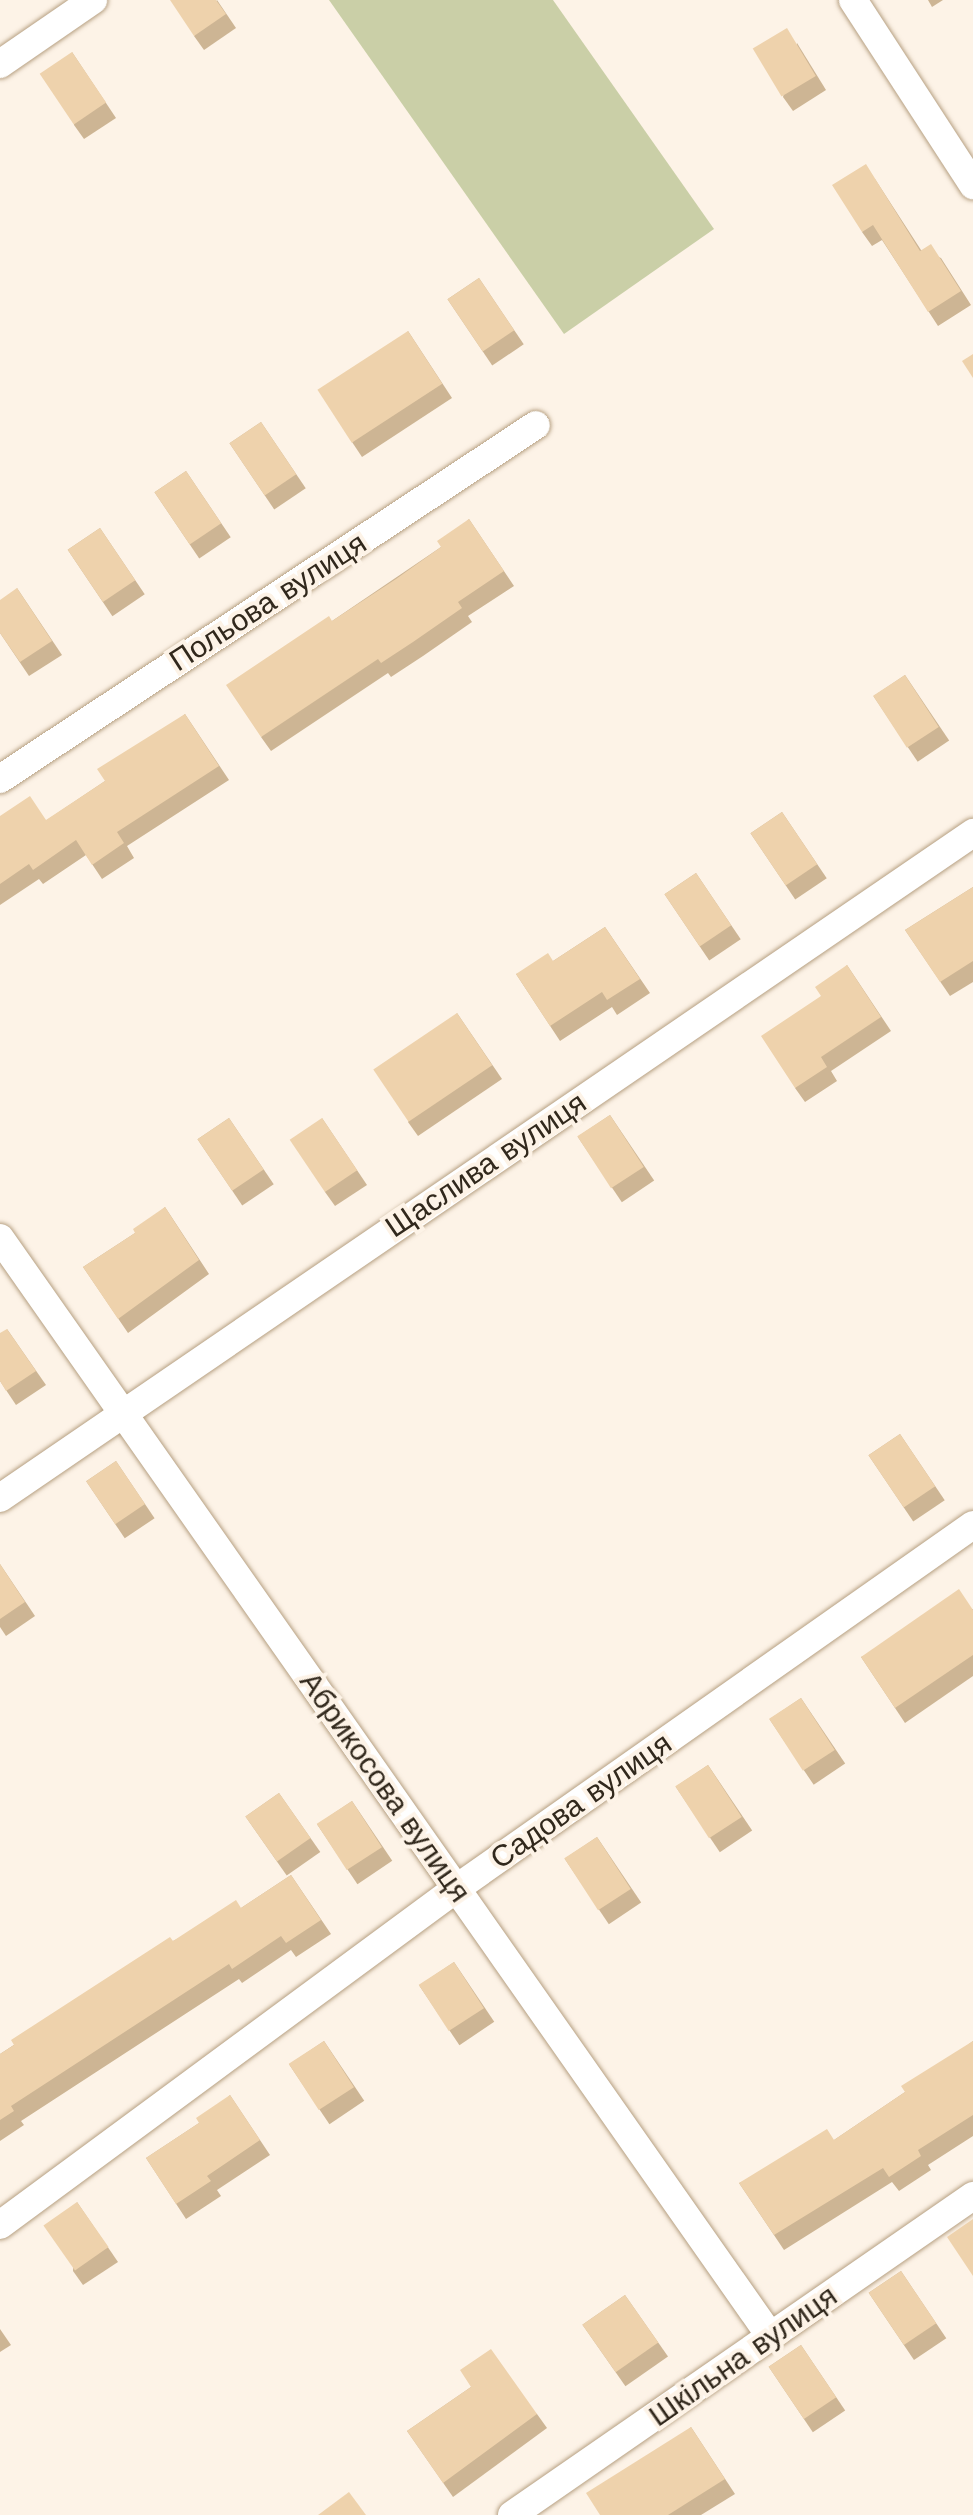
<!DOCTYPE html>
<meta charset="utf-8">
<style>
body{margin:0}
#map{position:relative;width:973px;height:2515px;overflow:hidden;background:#fdf3e7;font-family:"Work Sans",sans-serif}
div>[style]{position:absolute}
.green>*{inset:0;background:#cacfa7}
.roads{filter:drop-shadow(0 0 2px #b6a082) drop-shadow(0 0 2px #b6a082)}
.street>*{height:28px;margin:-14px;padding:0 14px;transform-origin:14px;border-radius:14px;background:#fff}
.wall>*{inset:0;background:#cdb594;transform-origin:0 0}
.building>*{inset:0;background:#eed2ac;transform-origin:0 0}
span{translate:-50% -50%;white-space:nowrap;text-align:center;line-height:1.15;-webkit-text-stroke:8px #fdf3e7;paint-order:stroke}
.street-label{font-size:30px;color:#31281c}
</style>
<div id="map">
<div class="green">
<i style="clip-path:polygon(329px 0,553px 0,714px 229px,564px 334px)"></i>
</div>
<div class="roads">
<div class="street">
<i style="left:853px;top:0;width:221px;rotate:57deg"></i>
<i style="left:0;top:64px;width:113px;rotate:-34.5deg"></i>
<i style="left:0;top:779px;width:642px;rotate:-33.44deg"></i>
<i style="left:0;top:1238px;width:1342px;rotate:54.95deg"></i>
<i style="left:0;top:1498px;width:1179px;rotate:-34.35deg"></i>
<i style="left:0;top:2225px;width:568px;rotate:-36.41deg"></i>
<i style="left:457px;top:1888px;width:631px;rotate:-35.13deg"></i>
<i style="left:512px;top:2515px;width:561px;rotate:-34.68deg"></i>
</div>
</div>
<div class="wall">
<i style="clip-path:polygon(217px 0,236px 28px,204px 50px,194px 36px)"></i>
<i style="clip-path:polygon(928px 0,943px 0,932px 7px)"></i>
<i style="clip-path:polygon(797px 43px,826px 90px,793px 111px,783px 97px)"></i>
<i style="clip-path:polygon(72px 52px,116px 118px,84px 139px,74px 125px)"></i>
<i style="clip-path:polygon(875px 179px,921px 250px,941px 258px,971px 305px,938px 326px,882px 240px,872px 246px,862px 232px)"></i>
<i style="left:479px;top:278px;width:80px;height:38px;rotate:56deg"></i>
<i style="clip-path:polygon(408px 331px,452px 398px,362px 457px,352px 442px)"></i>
<i style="left:261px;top:422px;width:80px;height:38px;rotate:56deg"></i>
<i style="left:186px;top:471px;width:80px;height:38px;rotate:56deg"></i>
<i style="clip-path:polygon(469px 519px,514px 586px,468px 616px,472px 622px,423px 656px,391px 677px,388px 673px,271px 751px,261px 737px,332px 621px,441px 547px)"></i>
<i style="left:100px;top:528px;width:80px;height:39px;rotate:56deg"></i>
<i style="clip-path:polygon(17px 588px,62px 655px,29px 676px,0 633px)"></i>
<i style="left:905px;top:675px;width:79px;height:38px;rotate:56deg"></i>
<i style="clip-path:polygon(185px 714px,229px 780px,127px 846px,134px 858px,102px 879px,86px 855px,43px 884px,39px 879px,0 905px,0 816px,47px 820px,105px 781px)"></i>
<i style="left:782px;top:812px;width:80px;height:38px;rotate:56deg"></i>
<i style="left:696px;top:873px;width:80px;height:38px;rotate:56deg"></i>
<i style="clip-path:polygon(973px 887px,973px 982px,950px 996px,905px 930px)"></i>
<i style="clip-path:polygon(605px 927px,650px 993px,617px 1015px,612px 1007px,560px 1041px,516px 974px,553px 961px)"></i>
<i style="clip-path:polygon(847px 965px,891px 1031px,831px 1071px,837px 1081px,805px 1102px,795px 1088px,821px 996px)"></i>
<i style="clip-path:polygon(457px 1013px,502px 1079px,418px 1136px,408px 1122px)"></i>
<i style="left:610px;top:1115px;width:79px;height:39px;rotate:56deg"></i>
<i style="left:229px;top:1118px;width:80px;height:38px;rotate:56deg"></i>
<i style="clip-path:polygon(322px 1118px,367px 1185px,335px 1206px,325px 1192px)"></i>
<i style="clip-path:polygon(165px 1207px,209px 1274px,128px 1333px,83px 1267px,135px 1233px)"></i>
<i style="clip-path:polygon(7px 1329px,46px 1385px,16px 1405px,0 1381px)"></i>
<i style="left:900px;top:1434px;width:80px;height:38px;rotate:56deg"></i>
<i style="left:116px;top:1461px;width:69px;height:36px;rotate:56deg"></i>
<i style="clip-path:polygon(0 1564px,35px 1616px,6px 1636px,0 1627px)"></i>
<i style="clip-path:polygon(973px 1609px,973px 1676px,905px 1723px,861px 1657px)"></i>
<i style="left:801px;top:1698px;width:79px;height:38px;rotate:56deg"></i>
<i style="left:708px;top:1765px;width:79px;height:39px;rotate:56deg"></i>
<i style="left:279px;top:1793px;width:72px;height:41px;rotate:55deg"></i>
<i style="left:352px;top:1801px;width:72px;height:42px;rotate:56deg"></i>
<i style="left:597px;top:1837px;width:79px;height:39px;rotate:56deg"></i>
<i style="clip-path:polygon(291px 1875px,331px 1934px,296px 1957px,291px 1950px,242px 1983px,239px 1979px,21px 2121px,24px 2125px,0 2141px,0 2054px,173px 1941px,241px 1908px)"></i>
<i style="left:454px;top:1962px;width:72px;height:42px;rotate:56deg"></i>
<i style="left:324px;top:2041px;width:72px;height:42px;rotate:56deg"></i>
<i style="clip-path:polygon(973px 2041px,973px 2136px,928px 2165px,931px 2170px,899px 2191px,892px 2182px,784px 2250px,739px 2183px,834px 2140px,905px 2092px)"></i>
<i style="clip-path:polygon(230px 2095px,270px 2155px,217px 2190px,221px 2196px,186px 2219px,146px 2158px,199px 2123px)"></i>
<i style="clip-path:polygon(77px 2202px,118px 2262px,83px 2285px,73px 2271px)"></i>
<i style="left:901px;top:2271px;width:81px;height:39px;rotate:56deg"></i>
<i style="left:625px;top:2295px;width:75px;height:52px;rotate:55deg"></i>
<i style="clip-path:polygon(0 2329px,11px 2345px,0 2352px)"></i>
<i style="left:801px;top:2345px;width:79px;height:39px;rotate:56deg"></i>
<i style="clip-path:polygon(471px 2387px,537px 2414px,547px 2428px,453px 2497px,407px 2431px)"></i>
<i style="clip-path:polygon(691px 2427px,735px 2494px,701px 2515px,600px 2515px)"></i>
</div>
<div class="building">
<i style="clip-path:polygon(170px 0,216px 0,226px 14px,194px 36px)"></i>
<i style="left:787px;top:28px;width:56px;height:40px;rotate:59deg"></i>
<i style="left:72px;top:52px;width:61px;height:39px;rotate:56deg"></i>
<i style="clip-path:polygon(866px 164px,920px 251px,931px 244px,961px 291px,928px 312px,873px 225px,862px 232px,832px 185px)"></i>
<i style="left:479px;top:278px;width:63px;height:38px;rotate:56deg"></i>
<i style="left:408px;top:331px;width:63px;height:108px;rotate:57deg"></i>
<i style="clip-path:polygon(973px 354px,973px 378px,962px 361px)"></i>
<i style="left:261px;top:422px;width:63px;height:38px;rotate:56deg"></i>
<i style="left:186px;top:471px;width:63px;height:38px;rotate:56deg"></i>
<i style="clip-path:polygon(469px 519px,504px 571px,458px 602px,462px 608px,413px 642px,381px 663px,378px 659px,261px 737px,226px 685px,329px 616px,332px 621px,396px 579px,441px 547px,437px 541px)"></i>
<i style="left:100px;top:528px;width:63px;height:39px;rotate:56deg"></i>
<i style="clip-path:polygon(17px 588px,52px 641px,20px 662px,0 633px,0 600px)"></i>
<i style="left:905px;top:675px;width:62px;height:38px;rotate:57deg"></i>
<i style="clip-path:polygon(185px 714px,219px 766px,117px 832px,124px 843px,92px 865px,76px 840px,33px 870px,29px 864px,0 884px,0 816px,30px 796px,46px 820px,105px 781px,97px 769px)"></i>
<i style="left:782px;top:812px;width:63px;height:38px;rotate:56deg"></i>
<i style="left:696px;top:873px;width:63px;height:38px;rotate:56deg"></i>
<i style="clip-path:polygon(973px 887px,973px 961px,940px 982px,905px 930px)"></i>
<i style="clip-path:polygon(605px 927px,640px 979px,607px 1000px,602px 992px,550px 1026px,516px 974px,548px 953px,553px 961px)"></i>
<i style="clip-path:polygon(847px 965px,881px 1017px,821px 1057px,827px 1067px,795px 1088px,761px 1036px,821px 996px,815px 987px)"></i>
<i style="left:457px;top:1013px;width:63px;height:101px;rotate:56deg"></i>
<i style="left:610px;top:1115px;width:62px;height:39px;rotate:57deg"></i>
<i style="left:229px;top:1118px;width:62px;height:38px;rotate:56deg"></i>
<i style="left:322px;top:1118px;width:63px;height:39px;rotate:56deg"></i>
<i style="clip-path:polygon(165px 1207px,199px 1260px,118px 1319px,83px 1267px,135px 1233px,133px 1229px)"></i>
<i style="clip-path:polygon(7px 1329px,36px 1371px,6px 1391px,0 1381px,0 1333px)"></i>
<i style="left:900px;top:1434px;width:63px;height:38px;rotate:56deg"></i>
<i style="left:116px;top:1461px;width:52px;height:36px;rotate:56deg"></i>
<i style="clip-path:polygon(0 1564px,25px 1602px,0 1619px)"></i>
<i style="clip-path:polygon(959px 1589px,973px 1610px,973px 1655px,895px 1708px,861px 1657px)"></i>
<i style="left:801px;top:1698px;width:62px;height:38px;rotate:57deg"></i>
<i style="left:708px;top:1765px;width:62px;height:39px;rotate:57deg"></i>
<i style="left:279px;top:1793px;width:55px;height:41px;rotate:55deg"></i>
<i style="left:352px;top:1801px;width:55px;height:42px;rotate:57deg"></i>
<i style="left:597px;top:1837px;width:62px;height:39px;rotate:57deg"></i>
<i style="clip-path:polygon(291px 1875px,321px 1920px,286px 1943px,281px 1936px,232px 1969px,229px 1964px,11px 2106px,14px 2111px,0 2120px,0 2054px,14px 2045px,11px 2040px,170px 1937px,173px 1941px,236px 1900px,241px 1908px)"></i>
<i style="left:454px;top:1962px;width:55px;height:42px;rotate:57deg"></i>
<i style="left:324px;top:2041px;width:55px;height:42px;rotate:57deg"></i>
<i style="clip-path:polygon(973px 2041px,973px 2115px,918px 2150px,921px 2156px,889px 2177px,883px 2168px,774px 2235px,739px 2183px,827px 2129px,834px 2140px,905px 2092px,901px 2086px)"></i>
<i style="clip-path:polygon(230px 2095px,260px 2140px,207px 2176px,211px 2181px,176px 2204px,146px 2158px,199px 2123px,196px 2118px)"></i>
<i style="left:77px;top:2202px;width:55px;height:41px;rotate:55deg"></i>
<i style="clip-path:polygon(973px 2219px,973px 2276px,947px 2237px)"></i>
<i style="left:901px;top:2271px;width:63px;height:39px;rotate:56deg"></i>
<i style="left:625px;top:2295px;width:58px;height:52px;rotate:55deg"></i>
<i style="left:801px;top:2345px;width:63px;height:39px;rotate:56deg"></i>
<i style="clip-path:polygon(491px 2349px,537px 2414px,443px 2483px,407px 2431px,471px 2387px,460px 2370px)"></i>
<i style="clip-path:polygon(691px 2427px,725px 2479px,668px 2515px,600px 2515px,586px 2493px)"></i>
<i style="clip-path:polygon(349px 2492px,366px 2515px,318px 2515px)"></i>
</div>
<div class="street-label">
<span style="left:268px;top:602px;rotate:-33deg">Польова вулиця</span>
<span style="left:486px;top:1165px;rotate:-34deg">Щаслива вулиця</span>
<span style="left:385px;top:1787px;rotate:55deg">Абрикосова вулиця</span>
<span style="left:581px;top:1801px;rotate:-35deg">Садова вулиця</span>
<span style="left:743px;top:2356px;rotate:-35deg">Шкільна вулиця</span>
</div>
</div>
